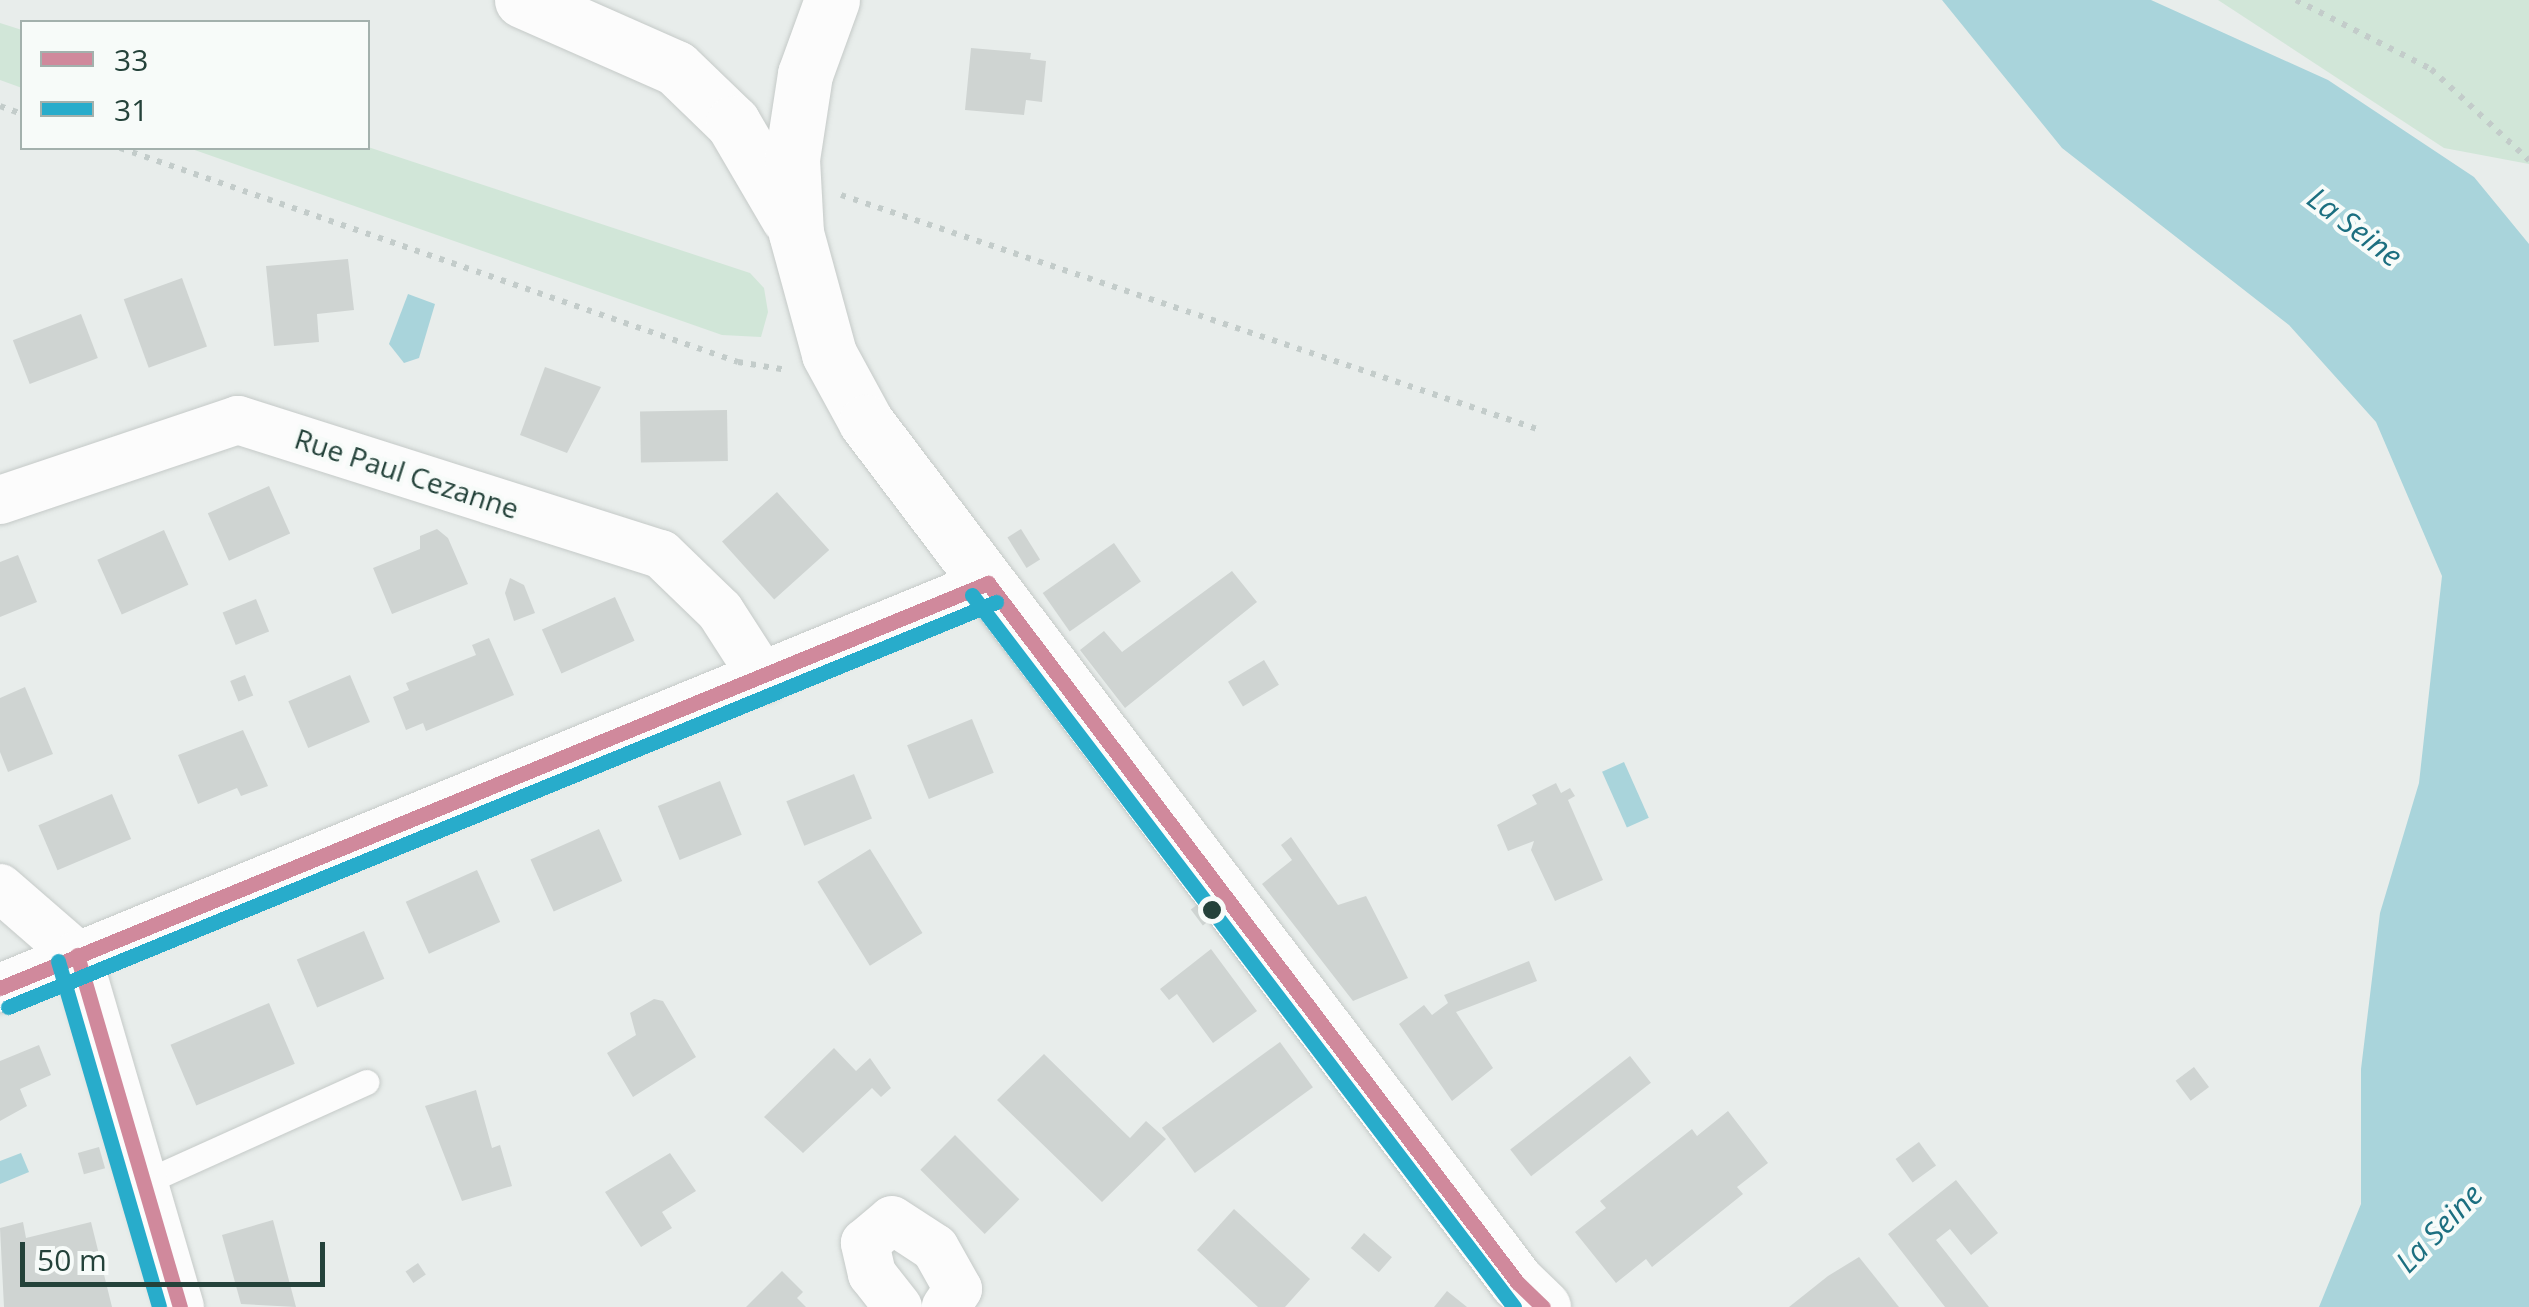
<!DOCTYPE html>
<style>
body{margin:0}
#map{position:relative;width:2529px;height:1307px;overflow:hidden;background:#e8edeb;font-family:"Open Sans",sans-serif}
div>[style]{position:absolute}
.green>*{inset:0;background:#d1e6d8}
.water>*{inset:0;background:#a9d4db;transform-origin:0 0}
.building>*{inset:0;background:#cfd4d2;transform-origin:0 0}
.path>*{height:6px;margin-top:-3px;transform-origin:0;background:repeating-linear-gradient(90deg,#c3ccca 0 5px,transparent 0 13px)}
.roads{filter:drop-shadow(0 0 2px #c5cac8) drop-shadow(0 0 2px #c5cac8)}
.service>*{height:25px;margin:-12.5px;padding:0 12.5px;transform-origin:12.5px;border-radius:12.5px;background:#fcfcfc}
.minor>*{height:48px;margin:-24px;padding:0 24px;transform-origin:24px;border-radius:24px;background:#fcfcfc}
.tertiary>*{height:55px;margin:-27.5px;padding:0 27.5px;transform-origin:27.5px;border-radius:27.5px;background:#fcfcfc}
.bus-1>*{height:15px;margin:-7.5px;padding:0 7.5px;transform-origin:7.5px;border-radius:7.5px;background:#d0899c}
.bus-2>*{height:15px;margin:-7.5px;padding:0 7.5px;transform-origin:7.5px;border-radius:7.5px;background:#28accb}
.dots>*{width:28px;height:28px;translate:-50% -50%;box-sizing:border-box;border:5px solid #f7fbf9;border-radius:50%}
span{translate:-50% -50%;white-space:nowrap;text-align:center;line-height:1.15;-webkit-text-stroke:8px #f7fbf9;paint-order:stroke}
.street-label{font-size:28px;color:#24423a}
.water-label{font-size:30px;color:#1c6f80;font-style:italic}
.legend{position:absolute;left:20px;top:20px;width:350px;height:130px;box-sizing:border-box;background:#f7fbf9;border:2px solid #a3b1ad;margin:0;padding:12px 18px;list-style:none;font-size:30px;color:#24423a}
.legend li{display:flex;align-items:center;gap:20px;height:50px}
.legend b{width:50px;border:2px solid #a3b1ad}
.scale{position:absolute;left:20px;top:1242px;width:305px;height:45px;box-sizing:border-box;border:5px solid #24423a;border-top:0;padding-left:12px;font-size:30px;line-height:35px;white-space:nowrap;color:#24423a;-webkit-text-stroke:8px #f7fbf9;paint-order:stroke}
</style>
<div id="map">
<div class="green">
<i style="clip-path:polygon(2218px 0,2529px 0,2529px 164px,2444px 148px)"></i>
<i style="clip-path:polygon(0 23px,22px 30px,22px 88px,0 80px)"></i>
<i style="clip-path:polygon(368px 147px,750px 273px,764px 288px,768px 312px,761px 337px,722px 335px,189px 148px)"></i>
</div>
<div class="water">
<i style="clip-path:polygon(1942px 0,2151px 0,2328px 80px,2474px 177px,2529px 244px,2529px 1307px,2319px 1307px,2361px 1204px,2361px 1069px,2380px 913px,2419px 783px,2442px 576px,2376px 422px,2289px 325px,2062px 148px)"></i>
<i style="clip-path:polygon(408px 294px,435px 304px,419px 358px,404px 363px,389px 344px)"></i>
<i style="left:1624px;top:762px;width:61px;height:24px;rotate:66deg"></i>
<i style="clip-path:polygon(21px 1153px,29px 1172px,0 1184px,0 1161px)"></i>
</div>
<div class="building">
<i style="clip-path:polygon(971px 48px,1031px 53px,1030px 59px,1046px 61px,1042px 102px,1026px 100px,1024px 115px,965px 110px)"></i>
<i style="clip-path:polygon(348px 259px,354px 310px,317px 314px,319px 342px,274px 346px,266px 266px)"></i>
<i style="left:182px;top:278px;width:73px;height:62px;rotate:70deg"></i>
<i style="left:81px;top:314px;width:47px;height:73px;rotate:69deg"></i>
<i style="clip-path:polygon(545px 367px,601px 387px,567px 453px,520px 435px)"></i>
<i style="left:727px;top:410px;width:51px;height:87px;rotate:89deg"></i>
<i style="left:269px;top:486px;width:52px;height:67px;rotate:66deg"></i>
<i style="left:777px;top:492px;width:78px;height:74px;rotate:48deg"></i>
<i style="clip-path:polygon(437px 529px,448px 538px,468px 584px,392px 614px,373px 568px,420px 549px,420px 536px)"></i>
<i style="left:1021px;top:529px;width:36px;height:16px;rotate:58deg"></i>
<i style="left:164px;top:530px;width:60px;height:73px;rotate:66deg"></i>
<i style="left:1114px;top:543px;width:47px;height:87px;rotate:55deg"></i>
<i style="clip-path:polygon(18px 555px,37px 602px,0 617px,0 562px)"></i>
<i style="clip-path:polygon(1232px 571px,1257px 602px,1125px 708px,1080px 650px,1104px 631px,1122px 652px)"></i>
<i style="clip-path:polygon(510px 578px,524px 585px,535px 613px,514px 621px,505px 593px)"></i>
<i style="left:615px;top:597px;width:48px;height:80px;rotate:66deg"></i>
<i style="left:256px;top:599px;width:35px;height:36px;rotate:68deg"></i>
<i style="clip-path:polygon(489px 638px,514px 695px,426px 731px,423px 723px,406px 730px,393px 697px,409px 690px,406px 683px,476px 655px,472px 645px)"></i>
<i style="left:1264px;top:660px;width:29px;height:42px;rotate:59deg"></i>
<i style="left:245px;top:675px;width:22px;height:16px;rotate:68deg"></i>
<i style="left:350px;top:675px;width:51px;height:67px;rotate:67deg"></i>
<i style="clip-path:polygon(25px 687px,53px 754px,8px 772px,0 752px,0 698px)"></i>
<i style="left:972px;top:719px;width:58px;height:70px;rotate:68deg"></i>
<i style="clip-path:polygon(243px 730px,268px 786px,241px 796px,237px 788px,198px 804px,178px 755px)"></i>
<i style="left:854px;top:774px;width:48px;height:73px;rotate:68deg"></i>
<i style="left:720px;top:781px;width:58px;height:67px;rotate:68deg"></i>
<i style="clip-path:polygon(1556px 783px,1561px 793px,1570px 788px,1575px 796px,1568px 800px,1603px 880px,1555px 901px,1531px 850px,1534px 841px,1508px 851px,1497px 825px,1537px 804px,1532px 795px)"></i>
<i style="left:112px;top:794px;width:49px;height:80px;rotate:67deg"></i>
<i style="left:599px;top:829px;width:57px;height:75px;rotate:66deg"></i>
<i style="clip-path:polygon(1291px 837px,1338px 905px,1366px 896px,1408px 978px,1353px 1001px,1262px 884px,1292px 860px,1281px 845px)"></i>
<i style="left:870px;top:849px;width:99px;height:62px;rotate:58deg"></i>
<i style="left:477px;top:870px;width:57px;height:78px;rotate:66deg"></i>
<i style="left:1198px;top:904px;width:20px;height:9px;rotate:53deg"></i>
<i style="left:364px;top:931px;width:52px;height:73px;rotate:67deg"></i>
<i style="clip-path:polygon(1211px 949px,1257px 1011px,1213px 1043px,1177px 994px,1169px 1000px,1160px 989px)"></i>
<i style="clip-path:polygon(1529px 961px,1537px 981px,1456px 1012px,1493px 1068px,1452px 1101px,1399px 1024px,1424px 1005px,1432px 1015px,1448px 1003px,1444px 995px)"></i>
<i style="clip-path:polygon(654px 999px,663px 1001px,696px 1057px,633px 1097px,607px 1053px,636px 1035px,630px 1013px)"></i>
<i style="left:269px;top:1003px;width:66px;height:107px;rotate:67deg"></i>
<i style="left:1280px;top:1042px;width:56px;height:146px;rotate:54deg"></i>
<i style="clip-path:polygon(39px 1045px,51px 1075px,20px 1089px,27px 1106px,0 1121px,0 1061px)"></i>
<i style="clip-path:polygon(834px 1048px,856px 1071px,870px 1058px,891px 1088px,881px 1097px,872px 1088px,803px 1153px,764px 1117px)"></i>
<i style="clip-path:polygon(1044px 1054px,1130px 1138px,1146px 1121px,1166px 1139px,1102px 1202px,997px 1100px)"></i>
<i style="left:1630px;top:1056px;width:34px;height:152px;rotate:52deg"></i>
<i style="left:2194px;top:1067px;width:25px;height:23px;rotate:53deg"></i>
<i style="clip-path:polygon(476px 1090px,492px 1148px,500px 1145px,512px 1186px,462px 1201px,425px 1106px)"></i>
<i style="clip-path:polygon(1728px 1111px,1768px 1163px,1737px 1187px,1743px 1194px,1652px 1267px,1646px 1259px,1616px 1283px,1575px 1232px,1606px 1208px,1600px 1201px,1692px 1129px,1697px 1136px)"></i>
<i style="left:955px;top:1135px;width:91px;height:49px;rotate:45deg"></i>
<i style="left:1919px;top:1142px;width:29px;height:29px;rotate:54deg"></i>
<i style="left:99px;top:1147px;width:22px;height:22px;rotate:74deg"></i>
<i style="clip-path:polygon(670px 1153px,696px 1191px,662px 1212px,672px 1228px,641px 1247px,605px 1192px)"></i>
<i style="clip-path:polygon(1956px 1180px,1998px 1233px,1971px 1255px,1950px 1229px,1936px 1240px,1989px 1307px,1945px 1307px,1888px 1234px)"></i>
<i style="clip-path:polygon(1234px 1209px,1310px 1279px,1285px 1307px,1258px 1307px,1197px 1250px)"></i>
<i style="clip-path:polygon(273px 1220px,296px 1307px,241px 1304px,222px 1235px)"></i>
<i style="clip-path:polygon(23px 1222px,26px 1238px,91px 1222px,112px 1307px,4px 1307px,0 1228px)"></i>
<i style="left:1364px;top:1233px;width:37px;height:20px;rotate:41deg"></i>
<i style="clip-path:polygon(1859px 1257px,1899px 1307px,1789px 1307px,1828px 1276px)"></i>
<i style="left:418px;top:1263px;width:14px;height:15px;rotate:56deg"></i>
<i style="clip-path:polygon(782px 1271px,803px 1292px,797px 1298px,806px 1307px,746px 1307px)"></i>
<i style="clip-path:polygon(1447px 1291px,1467px 1307px,1434px 1307px)"></i>
</div>
<div class="path">
<i style="left:2296px;top:0;width:152px;rotate:27.1deg"></i>
<i style="left:2431px;top:69px;width:134px;rotate:42.9deg"></i>
<i style="left:0;top:106px;width:23px;rotate:20deg"></i>
<i style="left:120px;top:148px;width:654px;rotate:19.1deg"></i>
<i style="left:738px;top:362px;width:50px;rotate:9.3deg"></i>
<i style="left:841px;top:195px;width:734px;rotate:18.58deg"></i>
</div>
<div class="roads">
<div class="service">
<i style="left:145px;top:1182px;width:243px;rotate:-24.3deg"></i>
</div>
<div class="minor">
<i style="left:0;top:500px;width:251px;rotate:-18.6deg"></i>
<i style="left:238px;top:420px;width:444px;rotate:17.6deg"></i>
<i style="left:661px;top:554px;width:82px;rotate:44deg"></i>
<i style="left:720px;top:611px;width:80px;rotate:57.3deg"></i>
<i style="left:0;top:888px;width:102px;rotate:41deg"></i>
<i style="left:77px;top:955px;width:367px;rotate:73.7deg"></i>
<i style="left:0;top:988px;width:1068px;rotate:-22.29deg"></i>
<i style="left:898px;top:1307px;width:42px;rotate:-128.2deg"></i>
<i style="left:872px;top:1274px;width:32px;rotate:-103deg"></i>
<i style="left:865px;top:1243px;width:35px;rotate:-40deg"></i>
<i style="left:892px;top:1220px;width:51px;rotate:33.1deg"></i>
<i style="left:935px;top:1248px;width:47px;rotate:60.7deg"></i>
<i style="left:958px;top:1289px;width:22px;rotate:124deg"></i>
</div>
<div class="tertiary">
<i style="left:522px;top:0;width:168px;rotate:23.8deg"></i>
<i style="left:676px;top:68px;width:79px;rotate:44deg"></i>
<i style="left:733px;top:123px;width:109px;rotate:59.7deg"></i>
<i style="left:832px;top:0;width:79px;rotate:110deg"></i>
<i style="left:805px;top:74px;width:86px;rotate:98.7deg"></i>
<i style="left:792px;top:159px;width:74px;rotate:86.9deg"></i>
<i style="left:796px;top:233px;width:125px;rotate:74.7deg"></i>
<i style="left:829px;top:354px;width:77px;rotate:61.4deg"></i>
<i style="left:866px;top:422px;width:1079px;rotate:52.88deg"></i>
<i style="left:1517px;top:1282px;width:36px;rotate:44deg"></i>
</div>
</div>
<div class="bus-1">
<i style="left:988px;top:583px;width:877px;rotate:52.88deg"></i>
<i style="left:1517px;top:1282px;width:36px;rotate:44deg"></i>
<i style="left:77px;top:955px;width:367px;rotate:73.7deg"></i>
<i style="left:0;top:988px;width:1068px;rotate:-22.29deg"></i>
</div>
<div class="bus-2">
<i style="left:972px;top:595px;width:895px;rotate:52.72deg"></i>
<i style="left:58px;top:961px;width:360px;rotate:73.7deg"></i>
<i style="left:8px;top:1007px;width:1068px;rotate:-22.29deg"></i>
</div>
<div class="dots">
<i style="left:1212px;top:910px;background:#24423a"></i>
</div>
<div class="street-label">
<span style="left:407px;top:473px;rotate:18deg">Rue Paul Cezanne</span>
</div>
<div class="water-label">
<span style="left:2355px;top:227px;rotate:37deg">La Seine</span>
<span style="left:2439px;top:1228px;rotate:-46deg">La Seine</span>
</div>
<ul class="legend">
<li><b style="height:12px;background:#d0899c"></b>33</li>
<li><b style="height:12px;background:#28accb"></b>31</li>
</ul>
<div class="scale">50 m</div>
</div>
